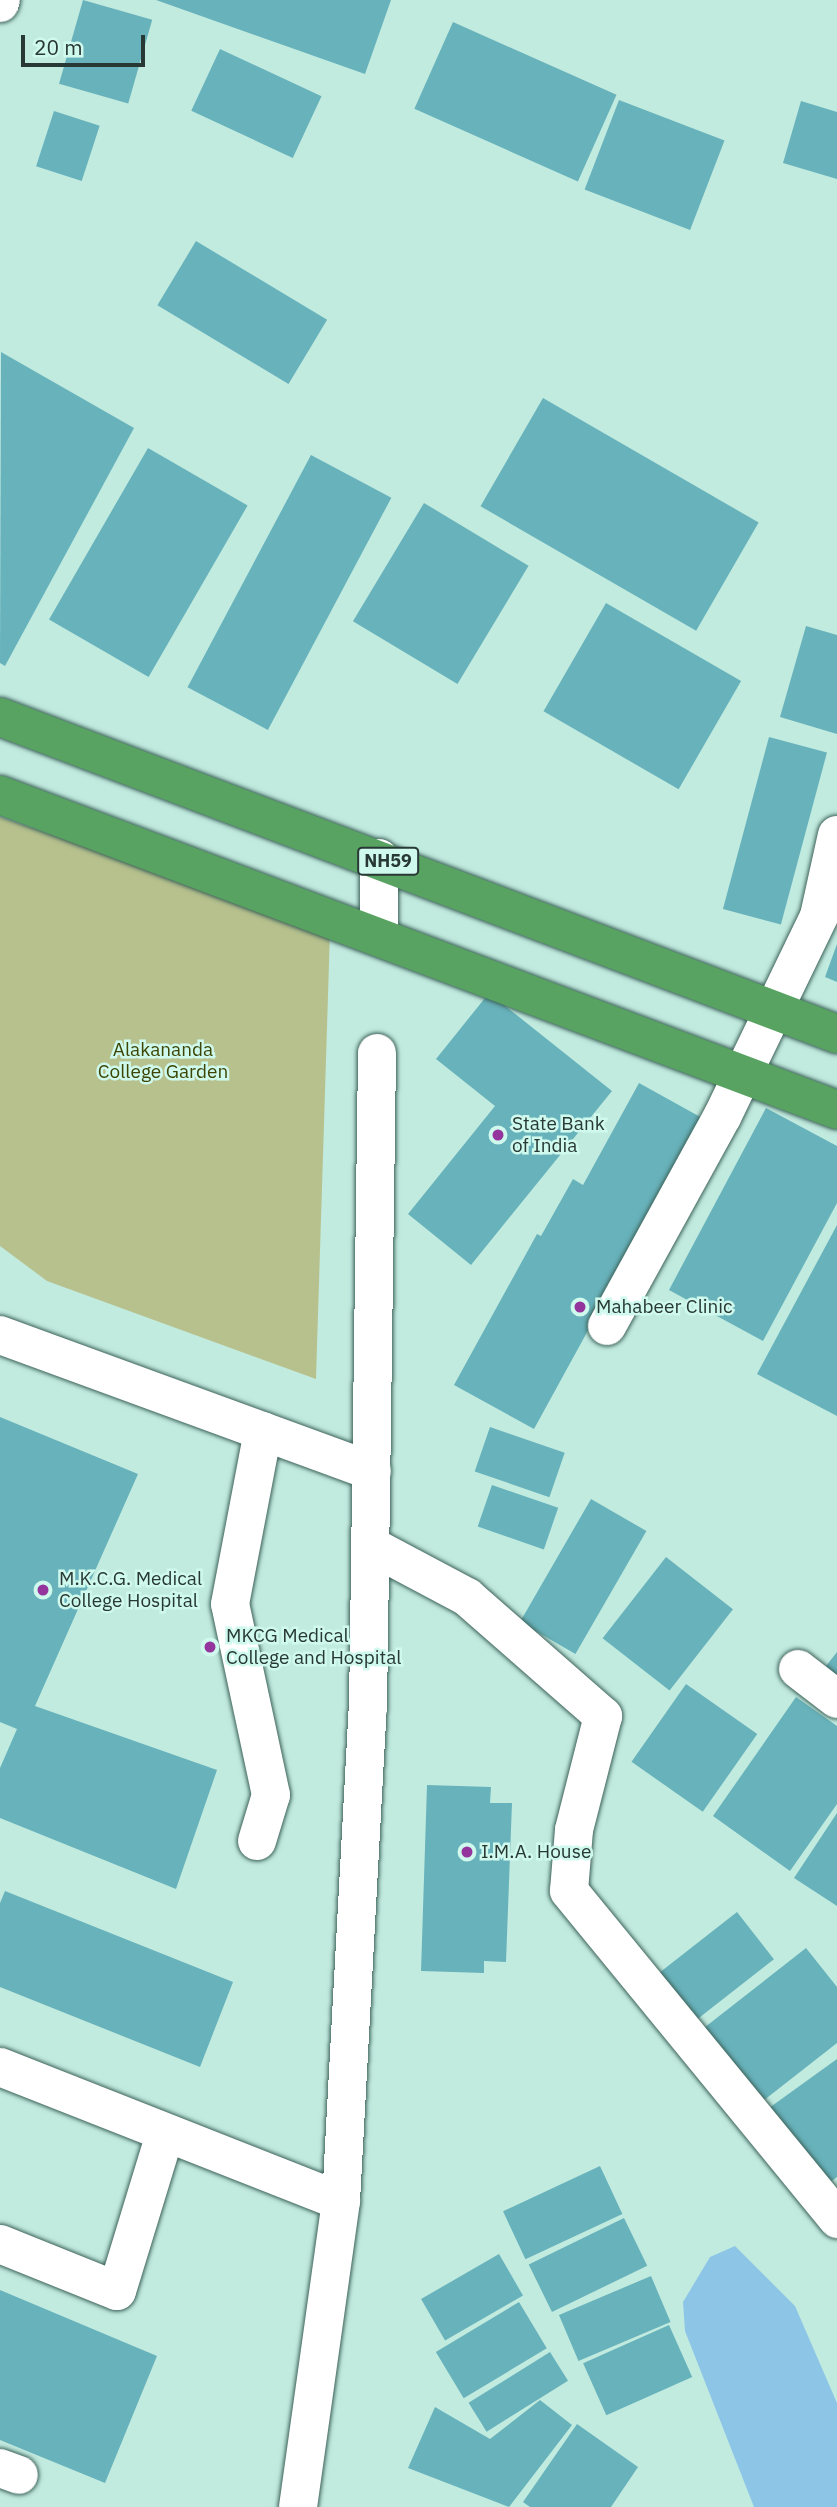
<!DOCTYPE html>
<style>
body{margin:0}
#map{position:relative;width:837px;height:2507px;overflow:hidden;background:#c2ebe0;font-family:"IBM Plex Sans",sans-serif}
div>[style]{position:absolute}
.green>*{inset:0;background:#b7c18e}
.water>*{inset:0;background:#8dc5e7}
.building>*{inset:0;background:#68b2bb;transform-origin:0 0}
.roads{filter:drop-shadow(0 0 2px #3d6259) drop-shadow(0 0 2px #3d6259)}
.street>*{height:38px;margin:-19px;padding:0 19px;transform-origin:19px;border-radius:19px;background:#fff}
.highway>*{height:38px;margin:-19px;padding:0 19px;transform-origin:19px;border-radius:19px;background:#58a362}
.dots>*{width:19px;height:19px;translate:-50% -50%;box-sizing:border-box;border:4px solid #cff9ed;border-radius:50%}
span{translate:-50% -50%;white-space:nowrap;text-align:center;line-height:1.15;-webkit-text-stroke:5px #cff9ed;paint-order:stroke}
.shield-label span{padding:2px 5px;background:#cff9ed;border:2px solid;border-radius:5px;-webkit-text-stroke-width:0}
.shield-label{font-size:18px;color:#283834;font-weight:700}
.park-label{font-size:19px;color:#3c4503}
.poi-label{font-size:19px;color:#283834}
.left{translate:0 -50%;text-align:left}
.scale{position:absolute;left:21px;top:35px;width:124px;height:32px;box-sizing:border-box;border:4px solid #283834;border-top:0;padding-left:9px;font-size:21px;line-height:24px;white-space:nowrap;color:#283834;-webkit-text-stroke:5px #cff9ed;paint-order:stroke}
</style>
<div id="map">
<div class="green">
<i style="clip-path:polygon(0 817px,330px 932px,316px 1379px,47px 1281px,0 1246px)"></i>
</div>
<div class="water">
<i style="clip-path:polygon(735px 2246px,795px 2306px,837px 2403px,837px 2507px,754px 2507px,685px 2331px,683px 2302px,710px 2257px)"></i>
</div>
<div class="building">
<i style="left:83px;top:0;width:72px;height:87px;rotate:16deg"></i>
<i style="clip-path:polygon(156px 0,391px 0,365px 74px)"></i>
<i style="left:453px;top:22px;width:179px;height:95px;rotate:24deg"></i>
<i style="left:220px;top:49px;width:112px;height:68px;rotate:25deg"></i>
<i style="left:619px;top:100px;width:113px;height:96px;rotate:21deg"></i>
<i style="clip-path:polygon(801px 101px,837px 112px,837px 179px,783px 163px)"></i>
<i style="left:54px;top:111px;width:48px;height:58px;rotate:18deg"></i>
<i style="left:196px;top:241px;width:153px;height:75px;rotate:31deg"></i>
<i style="clip-path:polygon(1px 352px,134px 428px,5px 666px,0 663px)"></i>
<i style="left:543px;top:398px;width:249px;height:125px;rotate:30deg"></i>
<i style="left:148px;top:448px;width:115px;height:198px;rotate:30deg"></i>
<i style="left:311px;top:455px;width:91px;height:263px;rotate:28deg"></i>
<i style="left:424px;top:503px;width:122px;height:138px;rotate:31deg"></i>
<i style="left:606px;top:603px;width:156px;height:125px;rotate:30deg"></i>
<i style="clip-path:polygon(806px 626px,837px 635px,837px 734px,780px 717px)"></i>
<i style="left:769px;top:737px;width:60px;height:178px;rotate:15deg"></i>
<i style="clip-path:polygon(837px 944px,837px 982px,825px 977px)"></i>
<i style="clip-path:polygon(489px 993px,612px 1091px,471px 1265px,408px 1214px,495px 1106px,436px 1059px)"></i>
<i style="clip-path:polygon(639px 1083px,704px 1119px,534px 1429px,454px 1385px,537px 1234px,541px 1236px,573px 1179px,583px 1185px)"></i>
<i style="clip-path:polygon(766px 1108px,837px 1146px,837px 1203px,763px 1341px,669px 1290px)"></i>
<i style="clip-path:polygon(837px 1225px,837px 1416px,757px 1374px)"></i>
<i style="clip-path:polygon(0 1417px,138px 1474px,35px 1706px,217px 1770px,176px 1889px,0 1818px,0 1768px,17px 1729px,0 1722px)"></i>
<i style="left:490px;top:1427px;width:79px;height:47px;rotate:19deg"></i>
<i style="left:492px;top:1485px;width:70px;height:44px;rotate:19deg"></i>
<i style="left:591px;top:1499px;width:64px;height:142px;rotate:30deg"></i>
<i style="left:666px;top:1557px;width:85px;height:103px;rotate:38deg"></i>
<i style="clip-path:polygon(837px 1652px,837px 1675px,826px 1666px)"></i>
<i style="left:686px;top:1684px;width:87px;height:95px;rotate:35deg"></i>
<i style="clip-path:polygon(796px 1697px,837px 1726px,837px 1804px,790px 1871px,713px 1816px)"></i>
<i style="clip-path:polygon(427px 1785px,491px 1787px,490px 1803px,512px 1803px,506px 1962px,484px 1961px,484px 1973px,421px 1971px)"></i>
<i style="clip-path:polygon(837px 1813px,837px 1906px,794px 1878px)"></i>
<i style="clip-path:polygon(5px 1891px,233px 1982px,200px 2067px,0 1987px,0 1903px)"></i>
<i style="left:737px;top:1912px;width:60px;height:101px;rotate:52deg"></i>
<i style="clip-path:polygon(806px 1948px,837px 1987px,837px 2043px,758px 2105px,700px 2031px)"></i>
<i style="clip-path:polygon(837px 2059px,837px 2177px,826px 2185px,769px 2108px)"></i>
<i style="left:600px;top:2166px;width:53px;height:107px;rotate:65deg"></i>
<i style="left:624px;top:2218px;width:53px;height:106px;rotate:64deg"></i>
<i style="left:499px;top:2254px;width:48px;height:90px;rotate:60deg"></i>
<i style="left:651px;top:2276px;width:50px;height:100px;rotate:67deg"></i>
<i style="clip-path:polygon(0 2290px,157px 2356px,105px 2483px,0 2440px)"></i>
<i style="left:519px;top:2302px;width:54px;height:97px;rotate:59deg"></i>
<i style="left:669px;top:2325px;width:57px;height:94px;rotate:66deg"></i>
<i style="left:550px;top:2352px;width:34px;height:96px;rotate:58deg"></i>
<i style="clip-path:polygon(540px 2400px,572px 2425px,509px 2507px,408px 2468px,435px 2407px,490px 2439px)"></i>
<i style="clip-path:polygon(577px 2424px,638px 2467px,611px 2507px,530px 2507px,523px 2502px)"></i>
</div>
<div class="roads">
<div class="street">
<i style="left:0;top:3px;width:3px;rotate:-72deg"></i>
<i style="left:379px;top:935px;width:77px;rotate:-90deg"></i>
<i style="left:607px;top:1326px;width:239px;rotate:-61.2deg"></i>
<i style="left:722px;top:1117px;width:223px;rotate:-64.2deg"></i>
<i style="left:819px;top:916px;width:83px;rotate:-77.5deg"></i>
<i style="left:0;top:1335px;width:396px;rotate:20.1deg"></i>
<i style="left:371px;top:1546px;width:109px;rotate:28deg"></i>
<i style="left:467px;top:1597px;width:181px;rotate:41.2deg"></i>
<i style="left:603px;top:1716px;width:118px;rotate:104.3deg"></i>
<i style="left:574px;top:1830px;width:61px;rotate:94.7deg"></i>
<i style="left:569px;top:1891px;width:424px;rotate:50.7deg"></i>
<i style="left:798px;top:1669px;width:49px;rotate:37.6deg"></i>
<i style="left:257px;top:1841px;width:48px;rotate:-73.1deg"></i>
<i style="left:271px;top:1795px;width:195px;rotate:-102.1deg"></i>
<i style="left:230px;top:1604px;width:176px;rotate:-79.2deg"></i>
<i style="left:0;top:2067px;width:366px;rotate:21.5deg"></i>
<i style="left:0;top:2244px;width:126px;rotate:21.9deg"></i>
<i style="left:117px;top:2291px;width:164px;rotate:-73deg"></i>
<i style="left:0;top:2468px;width:20px;rotate:20deg"></i>
<i style="left:298px;top:2507px;width:309px;rotate:-82deg"></i>
<i style="left:341px;top:2201px;width:493px;rotate:-86.9deg"></i>
<i style="left:368px;top:1709px;width:656px;rotate:-89.21deg"></i>
</div>
<div class="highway">
<i style="left:0;top:717px;width:895px;rotate:20.74deg"></i>
<i style="left:0;top:795px;width:894px;rotate:20.62deg"></i>
</div>
</div>
<div class="dots">
<i style="left:498px;top:1135px;background:#94359e"></i>
<i style="left:580px;top:1307px;background:#94359e"></i>
<i style="left:43px;top:1590px;background:#94359e"></i>
<i style="left:210px;top:1647px;background:#94359e"></i>
<i style="left:467px;top:1852px;background:#94359e"></i>
</div>
<div class="shield-label">
<span style="left:388px;top:861px">NH59</span>
</div>
<div class="park-label">
<span style="left:163px;top:1061px">Alakananda<br>College Garden</span>
</div>
<div class="poi-label">
<span class="left" style="left:512px;top:1135px">State Bank<br>of India</span>
<span class="left" style="left:596px;top:1307px">Mahabeer Clinic</span>
<span class="left" style="left:59px;top:1590px">M.K.C.G. Medical<br>College Hospital</span>
<span class="left" style="left:226px;top:1647px">MKCG Medical<br>College and Hospital</span>
<span class="left" style="left:481px;top:1852px">I.M.A. House</span>
</div>
<div class="scale">20 m</div>
</div>
